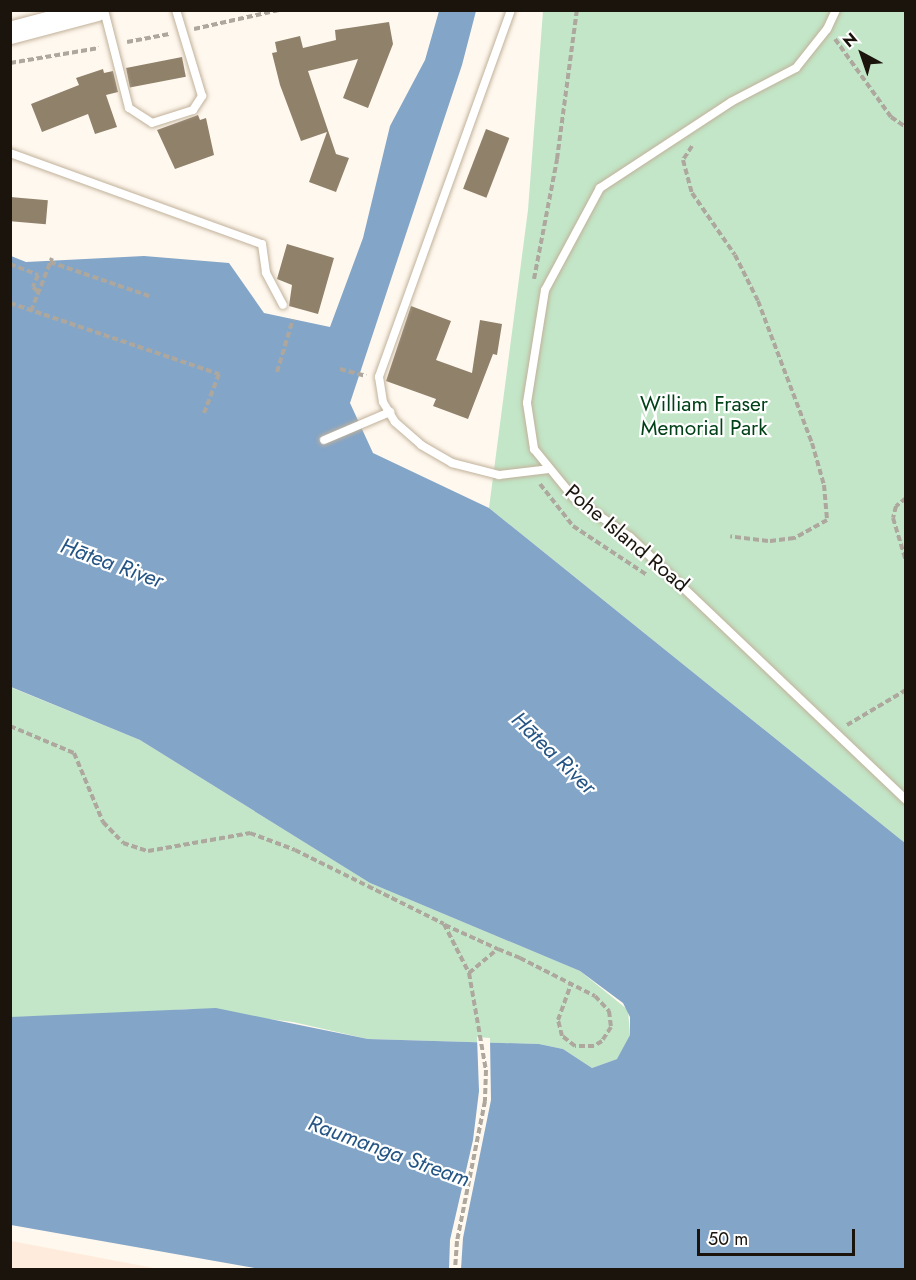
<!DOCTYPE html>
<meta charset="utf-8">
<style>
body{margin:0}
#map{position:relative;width:916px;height:1280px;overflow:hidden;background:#fff8ee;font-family:Jost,sans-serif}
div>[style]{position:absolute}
.commercial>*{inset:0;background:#ffebdb}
.green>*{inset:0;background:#c2e6c7}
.water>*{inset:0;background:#83a5c8}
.pier>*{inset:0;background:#fff8ee}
.building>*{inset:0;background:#90816b;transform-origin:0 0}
.path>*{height:4px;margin-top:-2px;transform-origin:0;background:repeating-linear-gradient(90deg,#ada79e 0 6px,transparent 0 9px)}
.roads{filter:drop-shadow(0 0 2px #c1b19a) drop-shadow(0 0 2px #c1b19a)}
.service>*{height:8px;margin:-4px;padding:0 4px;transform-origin:4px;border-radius:4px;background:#fff}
.secondary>*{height:22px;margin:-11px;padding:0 11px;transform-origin:11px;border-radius:11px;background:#fff}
span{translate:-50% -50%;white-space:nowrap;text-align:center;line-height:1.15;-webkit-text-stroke:4.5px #fff;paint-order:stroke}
.park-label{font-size:21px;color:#004117}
.street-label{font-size:21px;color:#1a140c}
.water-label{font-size:22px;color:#255584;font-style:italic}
.frame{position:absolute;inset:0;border:12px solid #1a140c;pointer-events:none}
.north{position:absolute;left:832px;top:24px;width:60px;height:60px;-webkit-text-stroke:4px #fff;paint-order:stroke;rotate:320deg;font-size:16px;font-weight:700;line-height:24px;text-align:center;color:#1a140c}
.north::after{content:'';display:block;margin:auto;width:21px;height:27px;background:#1a140c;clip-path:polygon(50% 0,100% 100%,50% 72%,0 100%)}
.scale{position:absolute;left:697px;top:1229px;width:158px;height:27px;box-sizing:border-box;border:3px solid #1a140c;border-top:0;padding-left:8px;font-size:18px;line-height:21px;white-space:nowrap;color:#1a140c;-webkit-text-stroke:4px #fff;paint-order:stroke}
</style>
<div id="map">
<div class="commercial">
<i style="clip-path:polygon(10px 1241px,11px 1241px,159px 1269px,11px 1269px)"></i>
</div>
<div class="green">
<i style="clip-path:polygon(543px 11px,905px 11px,905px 843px,489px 508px,528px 210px)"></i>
<i style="clip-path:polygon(10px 687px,140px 740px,370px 883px,580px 971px,628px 1010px,630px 1035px,624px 1050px,617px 1059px,592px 1068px,563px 1049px,539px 1044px,368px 1039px,293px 1022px,187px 1009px,115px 1015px,11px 1017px)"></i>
</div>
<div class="water">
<i style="clip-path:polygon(439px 11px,476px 11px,462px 65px,350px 403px,373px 453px,489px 508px,905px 843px,905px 1269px,260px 1269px,11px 1225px,10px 1017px,216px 1008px,368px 1039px,539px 1044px,563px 1049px,592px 1068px,617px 1059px,630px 1035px,630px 1017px,623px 1003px,580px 971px,370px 883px,140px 740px,11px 687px,11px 256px,26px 262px,144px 256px,229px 263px,264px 313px,330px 327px,363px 238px,390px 126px,425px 60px)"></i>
</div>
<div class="pier">
<i style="clip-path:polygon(477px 1037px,490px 1038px,491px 1100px,463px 1238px,461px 1269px,449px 1269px,450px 1240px,473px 1140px,479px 1091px)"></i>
</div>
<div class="building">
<i style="clip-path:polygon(389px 22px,393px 44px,368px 108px,343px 98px,358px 59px,308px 71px,336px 154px,349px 158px,336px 192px,309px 182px,327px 132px,301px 141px,280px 85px,272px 53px,277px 52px,275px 42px,300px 36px,303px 48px,336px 40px,335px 30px)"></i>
<i style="left:182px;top:57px;width:20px;height:57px;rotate:79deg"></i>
<i style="clip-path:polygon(103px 69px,104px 73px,113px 71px,118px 92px,106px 95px,117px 127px,95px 134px,88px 114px,42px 132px,31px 104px,79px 85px,76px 78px)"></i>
<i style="clip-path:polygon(198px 115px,200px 120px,206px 118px,214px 155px,175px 169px,157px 130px)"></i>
<i style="left:486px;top:129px;width:25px;height:64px;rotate:21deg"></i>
<i style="left:10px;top:197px;width:38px;height:24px;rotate:5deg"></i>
<i style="clip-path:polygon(287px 244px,334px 258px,318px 314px,289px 306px,292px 285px,277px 279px)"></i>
<i style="clip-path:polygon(411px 306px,451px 321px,436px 360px,472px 373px,480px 320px,502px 324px,497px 355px,493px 354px,468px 419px,433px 406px,436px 399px,386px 381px)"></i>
</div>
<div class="path">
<i style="left:194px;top:29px;width:87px;rotate:-12.6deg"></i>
<i style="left:835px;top:39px;width:96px;rotate:54.3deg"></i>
<i style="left:891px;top:117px;width:18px;rotate:34deg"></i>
<i style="left:127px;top:42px;width:43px;rotate:-10.8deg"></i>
<i style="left:10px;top:63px;width:90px;rotate:-9.6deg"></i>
<i style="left:692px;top:146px;width:17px;rotate:123deg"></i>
<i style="left:683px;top:160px;width:34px;rotate:75deg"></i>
<i style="left:692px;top:193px;width:75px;rotate:55.3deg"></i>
<i style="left:735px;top:255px;width:51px;rotate:63.4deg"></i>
<i style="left:758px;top:301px;width:152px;rotate:69.2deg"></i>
<i style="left:812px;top:443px;width:44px;rotate:74.1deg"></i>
<i style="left:824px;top:485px;width:35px;rotate:85deg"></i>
<i style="left:827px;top:520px;width:38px;rotate:151deg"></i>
<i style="left:794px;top:538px;width:26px;rotate:173deg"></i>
<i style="left:768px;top:541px;width:38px;rotate:-173deg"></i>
<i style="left:50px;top:262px;width:105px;rotate:19deg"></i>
<i style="left:10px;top:264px;width:30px;rotate:21deg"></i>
<i style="left:38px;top:275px;width:13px;rotate:113deg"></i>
<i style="left:33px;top:287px;width:7px;rotate:45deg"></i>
<i style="left:534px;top:279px;width:122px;rotate:-79.1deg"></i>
<i style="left:557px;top:159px;width:150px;rotate:-82.4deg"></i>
<i style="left:10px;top:303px;width:221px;rotate:18.8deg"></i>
<i style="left:219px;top:374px;width:42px;rotate:111deg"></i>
<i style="left:31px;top:311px;width:57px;rotate:-68.4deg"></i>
<i style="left:340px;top:369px;width:27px;rotate:15deg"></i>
<i style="left:277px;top:372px;width:55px;rotate:-73.2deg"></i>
<i style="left:540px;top:484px;width:53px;rotate:51.8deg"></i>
<i style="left:573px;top:526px;width:89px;rotate:33.5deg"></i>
<i style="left:906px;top:498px;width:13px;rotate:141deg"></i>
<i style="left:896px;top:506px;width:12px;rotate:104deg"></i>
<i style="left:893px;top:518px;width:45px;rotate:73.2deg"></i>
<i style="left:847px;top:725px;width:69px;rotate:-30.7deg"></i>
<i style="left:10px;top:726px;width:69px;rotate:22.9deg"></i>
<i style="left:74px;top:753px;width:75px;rotate:67.2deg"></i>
<i style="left:103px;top:822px;width:29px;rotate:46deg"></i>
<i style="left:123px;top:843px;width:26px;rotate:18deg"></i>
<i style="left:148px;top:851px;width:104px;rotate:-10deg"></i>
<i style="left:250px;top:833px;width:48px;rotate:20.7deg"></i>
<i style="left:295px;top:850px;width:166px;rotate:26.4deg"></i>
<i style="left:444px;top:924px;width:55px;rotate:63deg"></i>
<i style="left:469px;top:973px;width:98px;rotate:80.1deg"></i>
<i style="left:486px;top:1070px;width:31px;rotate:92deg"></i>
<i style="left:485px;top:1101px;width:143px;rotate:101.3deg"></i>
<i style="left:457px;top:1241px;width:29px;rotate:94deg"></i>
<i style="left:445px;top:925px;width:58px;rotate:24.4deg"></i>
<i style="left:469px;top:973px;width:38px;rotate:-40deg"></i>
<i style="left:498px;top:949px;width:24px;rotate:22deg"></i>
<i style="left:520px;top:958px;width:84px;rotate:26.9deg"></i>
<i style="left:595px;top:996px;width:21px;rotate:47deg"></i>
<i style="left:609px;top:1011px;width:16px;rotate:83deg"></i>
<i style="left:611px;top:1027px;width:17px;rotate:123deg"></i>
<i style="left:602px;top:1041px;width:9px;rotate:148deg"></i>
<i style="left:594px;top:1046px;width:19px;rotate:180deg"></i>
<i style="left:575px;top:1046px;width:16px;rotate:-142deg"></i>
<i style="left:562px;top:1036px;width:16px;rotate:-104deg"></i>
<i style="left:558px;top:1020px;width:38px;rotate:-70deg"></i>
</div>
<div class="roads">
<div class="service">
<i style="left:104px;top:10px;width:101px;rotate:75.7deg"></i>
<i style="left:129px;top:108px;width:27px;rotate:33deg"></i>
<i style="left:152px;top:123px;width:43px;rotate:-17.6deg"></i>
<i style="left:193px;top:110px;width:17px;rotate:-57deg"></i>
<i style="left:202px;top:96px;width:90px;rotate:-106.8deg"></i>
<i style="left:511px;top:10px;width:390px;rotate:109.8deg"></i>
<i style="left:379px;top:377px;width:25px;rotate:81deg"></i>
<i style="left:383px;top:402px;width:23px;rotate:59deg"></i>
<i style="left:395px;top:422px;width:35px;rotate:41deg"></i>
<i style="left:421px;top:445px;width:36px;rotate:30deg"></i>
<i style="left:452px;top:463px;width:49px;rotate:14.3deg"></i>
<i style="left:499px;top:475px;width:50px;rotate:-6.8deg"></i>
<i style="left:836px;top:10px;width:21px;rotate:115deg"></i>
<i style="left:827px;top:29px;width:50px;rotate:128.5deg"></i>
<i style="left:796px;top:68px;width:73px;rotate:152.4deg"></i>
<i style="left:731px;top:102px;width:157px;rotate:146.7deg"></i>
<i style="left:600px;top:188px;width:116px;rotate:118.3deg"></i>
<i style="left:545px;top:290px;width:114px;rotate:99.1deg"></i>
<i style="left:527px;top:403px;width:47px;rotate:81.3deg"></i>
<i style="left:534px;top:449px;width:63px;rotate:50.8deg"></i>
<i style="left:574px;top:498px;width:68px;rotate:34.9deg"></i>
<i style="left:630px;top:537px;width:381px;rotate:43.6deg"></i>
<i style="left:10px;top:153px;width:268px;rotate:19.9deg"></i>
<i style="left:262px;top:244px;width:29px;rotate:82deg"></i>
<i style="left:266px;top:273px;width:36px;rotate:62deg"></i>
<i style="left:324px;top:440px;width:72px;rotate:-23deg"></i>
</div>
<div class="secondary">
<i style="left:10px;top:33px;width:90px;rotate:-14.8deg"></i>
</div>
</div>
<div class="park-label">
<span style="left:704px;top:416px">William Fraser<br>Memorial Park</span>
</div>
<div class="street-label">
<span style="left:627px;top:538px;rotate:40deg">Pohe Island Road</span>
</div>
<div class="water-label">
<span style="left:112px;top:563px;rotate:20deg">Hātea River</span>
<span style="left:554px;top:753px;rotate:44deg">Hātea River</span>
<span style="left:389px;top:1151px;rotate:20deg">Raumanga Stream</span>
</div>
<div class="frame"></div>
<div class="north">N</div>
<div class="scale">50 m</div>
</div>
